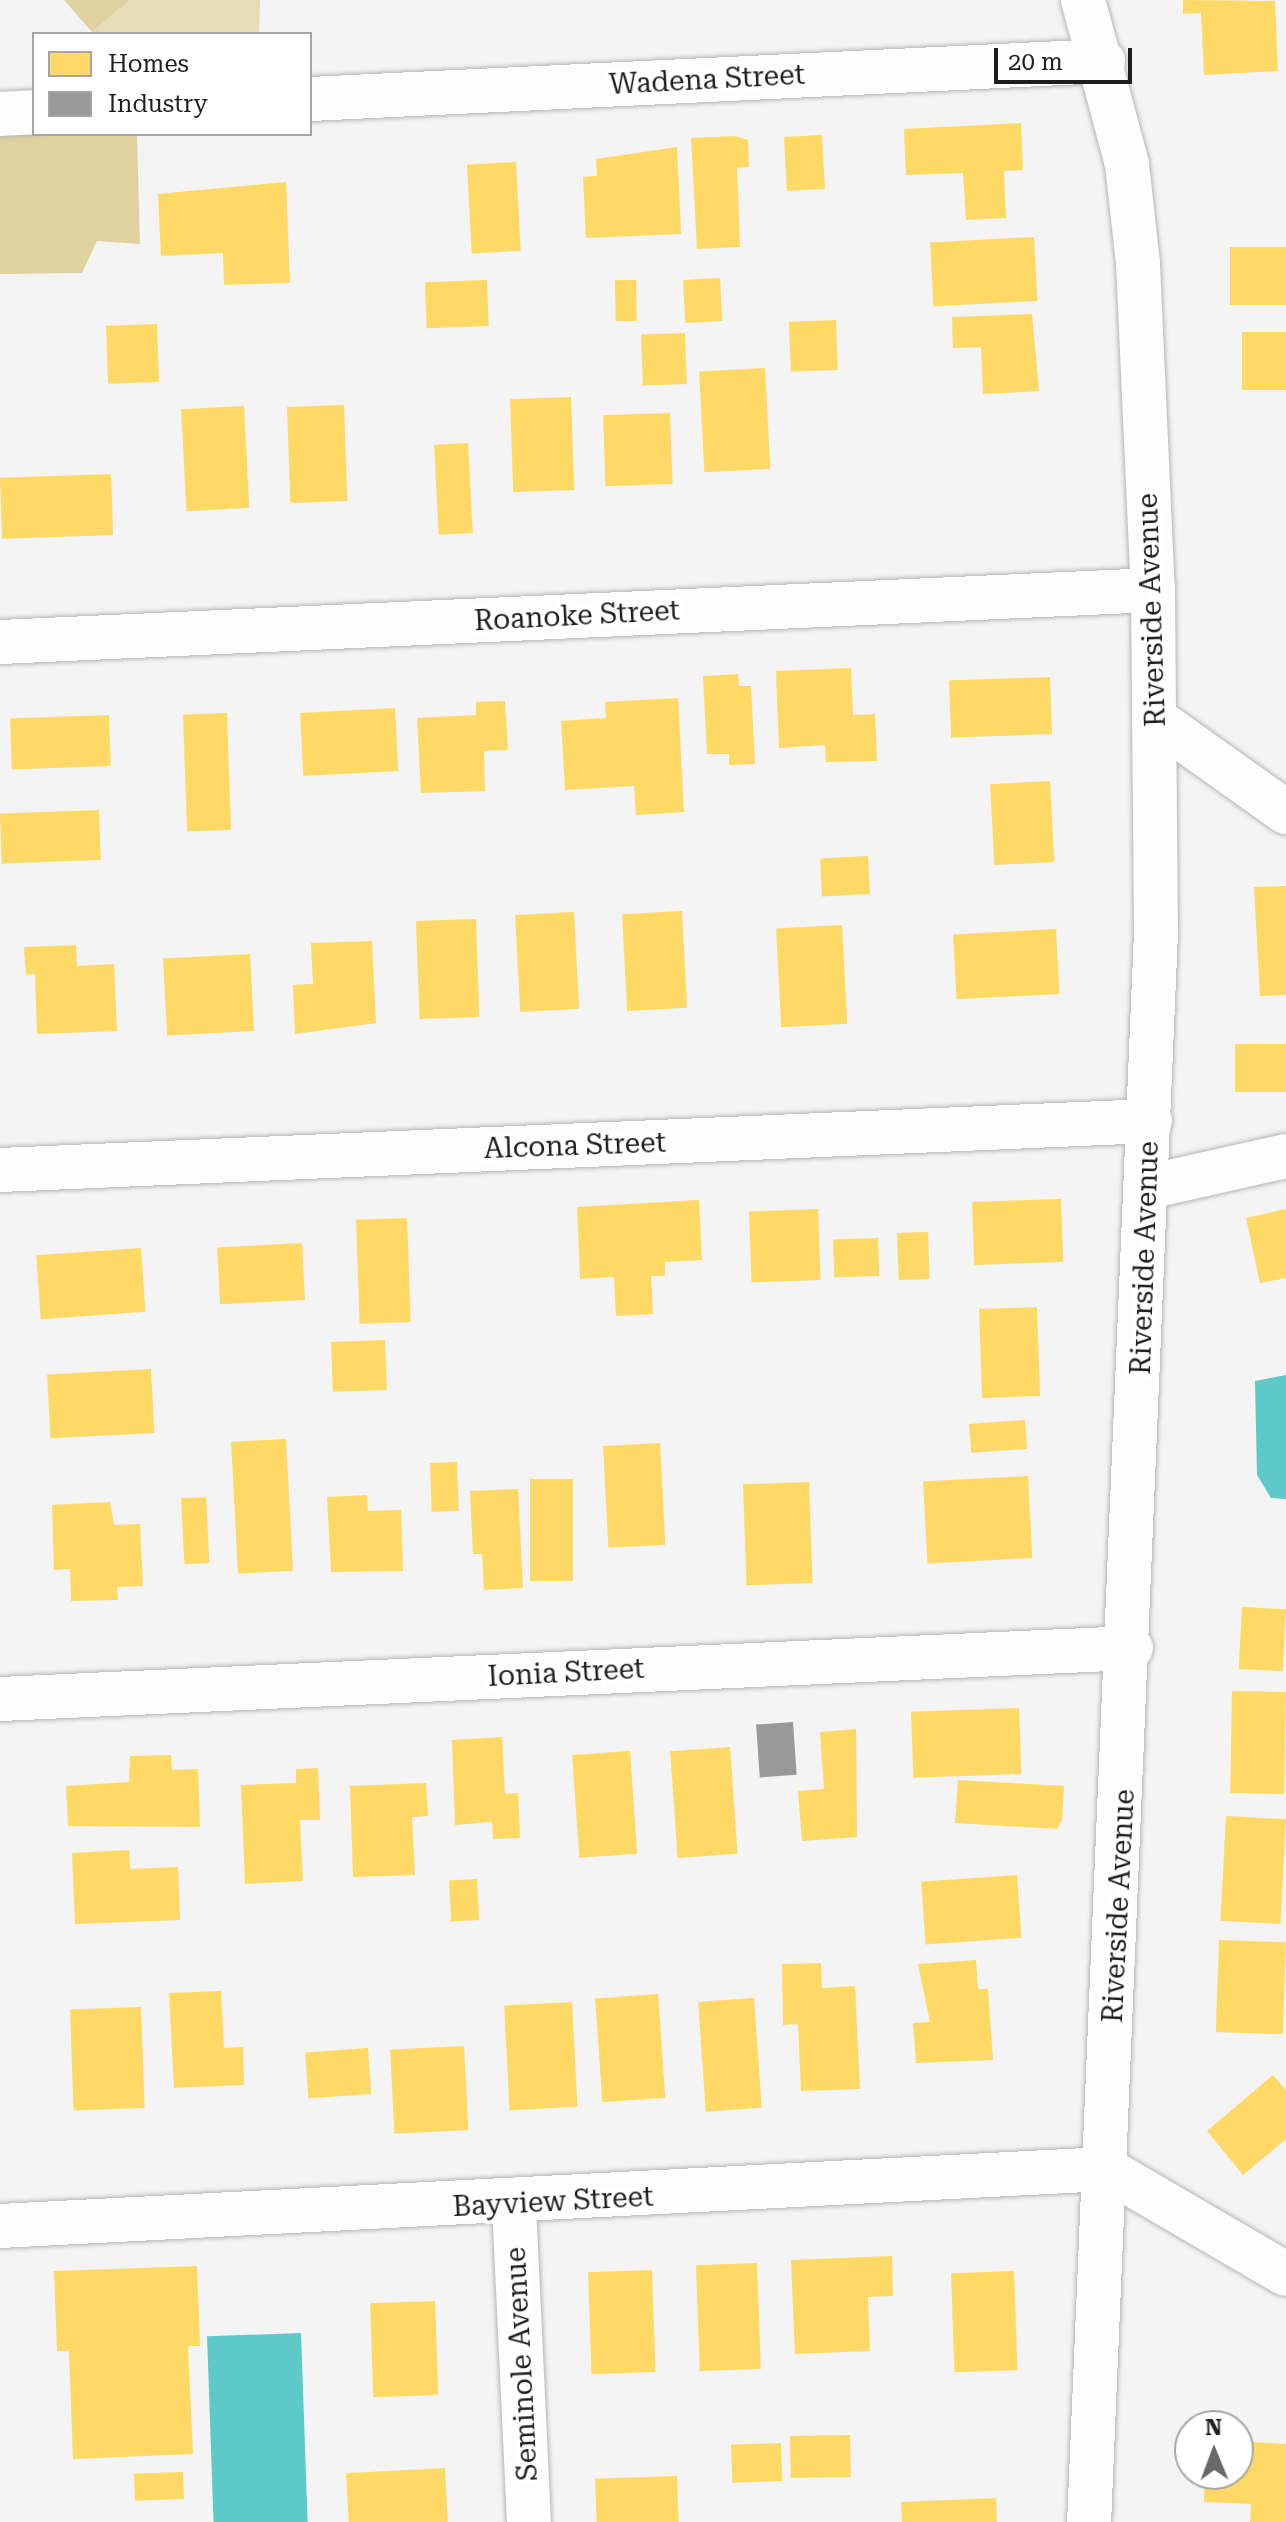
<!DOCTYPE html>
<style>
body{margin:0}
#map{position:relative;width:1286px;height:2522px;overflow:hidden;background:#f3f4f3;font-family:"Roboto Serif",serif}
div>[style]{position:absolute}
.green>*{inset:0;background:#e6dcb6}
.forest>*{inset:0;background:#dfd29f}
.water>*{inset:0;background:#5ec9c9;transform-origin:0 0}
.homes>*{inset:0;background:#ffd966;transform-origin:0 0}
.industry>*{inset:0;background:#999;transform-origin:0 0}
.roads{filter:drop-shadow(0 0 2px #b5b6b5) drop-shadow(0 0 2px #b5b6b5)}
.minor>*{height:44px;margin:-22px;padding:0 22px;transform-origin:22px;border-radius:22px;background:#fdfdfd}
span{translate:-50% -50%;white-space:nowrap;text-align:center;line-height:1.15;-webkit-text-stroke:8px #fff;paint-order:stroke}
.street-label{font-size:28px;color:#1d1e1d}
.legend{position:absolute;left:32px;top:32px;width:280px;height:104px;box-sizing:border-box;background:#fff;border:2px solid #a5a5a5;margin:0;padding:10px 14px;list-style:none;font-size:24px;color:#1d1e1d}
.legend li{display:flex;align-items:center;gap:16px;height:40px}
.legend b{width:40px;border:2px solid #a5a5a5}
.north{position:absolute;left:1174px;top:2410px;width:80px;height:80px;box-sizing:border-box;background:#fff;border:2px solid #a5a5a5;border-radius:50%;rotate:359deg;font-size:22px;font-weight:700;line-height:32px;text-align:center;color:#1d1e1d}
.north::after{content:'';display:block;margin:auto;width:28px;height:36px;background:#686968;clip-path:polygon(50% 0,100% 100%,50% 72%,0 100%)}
.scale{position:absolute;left:994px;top:48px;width:138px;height:36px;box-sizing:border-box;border:4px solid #1d1e1d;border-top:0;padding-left:10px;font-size:24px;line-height:28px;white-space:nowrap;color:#1d1e1d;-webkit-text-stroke:6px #fff;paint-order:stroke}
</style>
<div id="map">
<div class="green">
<i style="clip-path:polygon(130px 0,260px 0,259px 34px,92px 32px)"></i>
</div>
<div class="forest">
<i style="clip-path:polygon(64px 0,130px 0,92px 32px)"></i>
<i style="clip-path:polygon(0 132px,137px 134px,140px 244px,97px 241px,82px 273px,0 274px)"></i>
</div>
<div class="water">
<i style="clip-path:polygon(1286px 1375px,1286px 1499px,1271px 1498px,1257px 1475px,1255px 1381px)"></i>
<i style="left:301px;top:2333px;width:189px;height:94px;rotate:88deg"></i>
</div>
<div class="homes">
<i style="clip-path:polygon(1183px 0,1275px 1px,1278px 71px,1204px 75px,1201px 13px,1183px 14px)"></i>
<i style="clip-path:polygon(1021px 123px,1023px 170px,1004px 171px,1006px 218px,966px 220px,963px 173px,906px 175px,904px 129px)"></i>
<i style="left:822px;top:135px;width:54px;height:38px;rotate:87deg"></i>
<i style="clip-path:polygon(735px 136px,748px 140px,749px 167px,737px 168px,740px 247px,697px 249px,691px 138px)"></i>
<i style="clip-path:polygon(677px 147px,681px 234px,586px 238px,583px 177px,597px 176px,596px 159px)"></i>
<i style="left:516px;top:162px;width:89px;height:49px;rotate:87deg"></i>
<i style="clip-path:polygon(286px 182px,290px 283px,224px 285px,223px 253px,161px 256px,158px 194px)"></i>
<i style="left:1034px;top:237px;width:64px;height:104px;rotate:87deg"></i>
<i style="left:1286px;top:247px;width:58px;height:56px;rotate:90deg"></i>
<i style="left:720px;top:278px;width:43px;height:37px;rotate:87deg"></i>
<i style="left:487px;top:280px;width:46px;height:62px;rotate:88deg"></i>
<i style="left:636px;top:280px;width:41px;height:21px;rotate:89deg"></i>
<i style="clip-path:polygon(1032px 314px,1039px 391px,983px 394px,981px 347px,953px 348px,952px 317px)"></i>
<i style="left:836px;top:320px;width:50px;height:47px;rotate:88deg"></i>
<i style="left:157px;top:324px;width:58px;height:51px;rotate:88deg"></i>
<i style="left:1286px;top:332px;width:58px;height:44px;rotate:90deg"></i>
<i style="left:685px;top:333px;width:51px;height:44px;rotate:88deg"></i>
<i style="left:765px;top:368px;width:101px;height:66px;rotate:87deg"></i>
<i style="left:571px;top:397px;width:93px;height:61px;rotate:88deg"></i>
<i style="left:344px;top:405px;width:96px;height:57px;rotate:88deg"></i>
<i style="left:244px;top:406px;width:102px;height:63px;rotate:87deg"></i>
<i style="left:670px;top:413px;width:71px;height:67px;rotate:88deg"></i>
<i style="left:468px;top:443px;width:90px;height:34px;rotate:87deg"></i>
<i style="left:111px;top:474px;width:61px;height:111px;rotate:88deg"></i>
<i style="clip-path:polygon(851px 668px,853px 715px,875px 714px,877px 761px,826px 762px,825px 745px,779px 748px,776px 671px)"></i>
<i style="clip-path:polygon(738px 674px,739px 686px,751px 686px,755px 764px,729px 765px,729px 754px,707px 754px,703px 676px)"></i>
<i style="left:1050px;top:677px;width:57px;height:101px;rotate:88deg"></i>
<i style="clip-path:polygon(678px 698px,684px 812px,636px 815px,634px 786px,565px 790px,561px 721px,606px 718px,605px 702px)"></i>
<i style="clip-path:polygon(505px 701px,508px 750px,484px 751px,485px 791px,421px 793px,417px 718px,476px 715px,476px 702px)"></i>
<i style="left:395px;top:708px;width:63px;height:95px;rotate:87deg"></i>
<i style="left:227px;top:713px;width:117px;height:44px;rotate:88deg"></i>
<i style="left:109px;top:715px;width:51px;height:99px;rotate:88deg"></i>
<i style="left:1050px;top:781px;width:81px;height:60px;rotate:87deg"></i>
<i style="left:99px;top:810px;width:50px;height:99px;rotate:88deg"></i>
<i style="left:868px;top:856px;width:38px;height:48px;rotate:87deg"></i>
<i style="clip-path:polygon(1286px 886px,1286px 995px,1260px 996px,1254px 887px)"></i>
<i style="left:682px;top:911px;width:97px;height:60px;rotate:87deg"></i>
<i style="left:574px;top:912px;width:97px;height:59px;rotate:87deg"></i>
<i style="left:476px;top:919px;width:98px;height:60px;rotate:88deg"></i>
<i style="left:842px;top:925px;width:99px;height:66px;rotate:87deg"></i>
<i style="left:1056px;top:929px;width:65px;height:103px;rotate:87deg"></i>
<i style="clip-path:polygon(372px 941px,376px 1023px,295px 1034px,293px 985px,313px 984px,311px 943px)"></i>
<i style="clip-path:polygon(76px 945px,77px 966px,114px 964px,117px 1031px,37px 1034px,35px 974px,26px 975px,24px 947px)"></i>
<i style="left:250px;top:954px;width:77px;height:87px;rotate:87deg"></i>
<i style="left:1286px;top:1044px;width:48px;height:51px;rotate:90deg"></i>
<i style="left:1061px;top:1199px;width:63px;height:89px;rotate:88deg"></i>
<i style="clip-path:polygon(699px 1200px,702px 1260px,665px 1262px,665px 1276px,651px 1276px,653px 1314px,616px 1316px,614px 1277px,580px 1279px,577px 1207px)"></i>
<i style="left:818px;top:1209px;width:71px;height:69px;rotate:88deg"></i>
<i style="clip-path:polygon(1286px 1209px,1286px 1278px,1260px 1283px,1246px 1218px)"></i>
<i style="left:407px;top:1218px;width:104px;height:51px;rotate:88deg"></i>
<i style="left:928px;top:1232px;width:47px;height:31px;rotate:88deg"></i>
<i style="left:878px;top:1238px;width:38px;height:45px;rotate:88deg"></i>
<i style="left:302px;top:1243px;width:57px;height:85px;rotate:87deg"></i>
<i style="left:141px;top:1248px;width:64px;height:105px;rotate:86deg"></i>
<i style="left:1037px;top:1307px;width:89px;height:58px;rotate:88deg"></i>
<i style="left:385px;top:1340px;width:50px;height:54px;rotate:88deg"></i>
<i style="left:151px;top:1369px;width:64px;height:104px;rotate:87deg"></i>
<i style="left:1025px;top:1420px;width:29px;height:56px;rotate:86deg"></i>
<i style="left:286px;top:1439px;width:132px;height:55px;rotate:87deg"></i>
<i style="left:660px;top:1443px;width:102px;height:57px;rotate:87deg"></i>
<i style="left:457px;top:1462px;width:49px;height:27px;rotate:88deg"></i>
<i style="left:1028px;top:1476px;width:82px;height:105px;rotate:87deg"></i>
<i style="left:530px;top:1479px;width:43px;height:102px"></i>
<i style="left:809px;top:1482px;width:101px;height:66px;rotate:88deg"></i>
<i style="clip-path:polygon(518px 1489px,523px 1588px,484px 1590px,482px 1554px,473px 1554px,470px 1491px)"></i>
<i style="clip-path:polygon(367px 1495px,368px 1511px,401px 1510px,403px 1571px,331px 1572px,327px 1497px)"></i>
<i style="left:206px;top:1497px;width:66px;height:25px;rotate:87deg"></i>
<i style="clip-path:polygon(110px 1502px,114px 1525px,140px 1524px,143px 1586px,117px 1587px,118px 1600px,71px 1601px,70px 1569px,54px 1570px,52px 1505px)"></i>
<i style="left:1242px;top:1607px;width:44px;height:62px;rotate:3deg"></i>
<i style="left:1232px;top:1691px;width:54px;height:102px;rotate:1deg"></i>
<i style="left:1019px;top:1708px;width:66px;height:108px;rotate:88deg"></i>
<i style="clip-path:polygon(856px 1729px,857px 1837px,802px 1841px,798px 1791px,824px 1789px,820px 1732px)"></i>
<i style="clip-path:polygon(502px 1737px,505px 1794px,518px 1793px,520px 1838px,493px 1839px,492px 1822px,455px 1825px,452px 1740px)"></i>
<i style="left:730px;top:1747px;width:107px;height:60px;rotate:86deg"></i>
<i style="left:630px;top:1751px;width:103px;height:58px;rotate:86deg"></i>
<i style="clip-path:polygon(171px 1755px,172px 1770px,198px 1769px,200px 1827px,68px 1826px,66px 1786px,129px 1782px,130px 1756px)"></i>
<i style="clip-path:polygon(318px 1768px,320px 1820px,300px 1820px,303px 1881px,245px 1884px,241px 1785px,296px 1783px,296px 1769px)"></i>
<i style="clip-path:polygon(958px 1780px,1064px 1786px,1062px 1820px,1057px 1829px,955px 1823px)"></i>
<i style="clip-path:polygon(426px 1783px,428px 1816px,412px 1817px,415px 1875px,353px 1877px,350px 1786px)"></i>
<i style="left:1226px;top:1816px;width:60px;height:105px;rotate:3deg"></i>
<i style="clip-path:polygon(129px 1850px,130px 1869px,178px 1867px,180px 1920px,75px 1924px,72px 1853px)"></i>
<i style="left:1017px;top:1875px;width:63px;height:96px;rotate:86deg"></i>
<i style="left:477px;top:1879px;width:41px;height:28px;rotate:87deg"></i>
<i style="left:1219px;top:1940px;width:67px;height:92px;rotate:2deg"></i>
<i style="clip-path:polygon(976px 1960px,978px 1989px,988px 1989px,993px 2060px,916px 2063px,913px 2023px,930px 2022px,918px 1964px)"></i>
<i style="clip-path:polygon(821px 1963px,822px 1988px,855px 1986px,860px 2089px,801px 2091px,798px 2024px,783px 2025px,782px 1964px)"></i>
<i style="clip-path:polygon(221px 1991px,224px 2048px,243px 2047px,244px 2085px,174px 2088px,169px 1993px)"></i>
<i style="left:658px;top:1994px;width:104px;height:63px;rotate:86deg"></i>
<i style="left:754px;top:1998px;width:110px;height:56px;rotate:86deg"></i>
<i style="left:572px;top:2002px;width:105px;height:68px;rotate:87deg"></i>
<i style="left:141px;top:2007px;width:101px;height:71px;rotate:88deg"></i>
<i style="left:464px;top:2046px;width:84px;height:74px;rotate:87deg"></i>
<i style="left:368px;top:2048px;width:46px;height:63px;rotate:86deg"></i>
<i style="clip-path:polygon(1273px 2075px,1286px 2090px,1286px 2139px,1243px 2175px,1207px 2131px)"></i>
<i style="clip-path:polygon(892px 2256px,893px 2296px,868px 2297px,870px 2351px,795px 2354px,791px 2260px)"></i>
<i style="left:757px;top:2263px;width:106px;height:61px;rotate:88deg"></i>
<i style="clip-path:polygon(197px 2266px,200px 2346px,188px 2346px,193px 2454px,73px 2459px,69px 2351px,57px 2351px,54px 2271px)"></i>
<i style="left:652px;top:2270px;width:102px;height:64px;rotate:88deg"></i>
<i style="left:1014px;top:2271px;width:99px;height:63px;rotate:88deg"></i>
<i style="left:435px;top:2301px;width:94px;height:65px;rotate:88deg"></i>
<i style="left:850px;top:2435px;width:42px;height:60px;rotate:89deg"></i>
<i style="left:1178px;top:2439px;width:12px;height:30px"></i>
<i style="clip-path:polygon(1238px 2441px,1286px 2444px,1286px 2522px,1250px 2522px,1251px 2504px,1204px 2502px,1205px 2474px,1238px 2474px)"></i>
<i style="left:781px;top:2443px;width:38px;height:50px;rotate:88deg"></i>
<i style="left:445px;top:2468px;width:54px;height:99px;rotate:87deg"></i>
<i style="left:183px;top:2472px;width:27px;height:49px;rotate:88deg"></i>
<i style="left:677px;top:2476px;width:46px;height:82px;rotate:88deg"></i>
<i style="clip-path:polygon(996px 2498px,997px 2522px,902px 2522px,901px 2502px)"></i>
</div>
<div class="industry">
<i style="left:793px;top:1722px;width:53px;height:37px;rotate:86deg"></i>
</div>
<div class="roads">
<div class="minor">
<i style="left:1083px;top:0;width:170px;rotate:75deg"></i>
<i style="left:1127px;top:164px;width:101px;rotate:83.7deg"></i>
<i style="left:1138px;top:264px;width:326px;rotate:87.4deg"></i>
<i style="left:1153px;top:590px;width:342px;rotate:89.5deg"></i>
<i style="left:1156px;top:932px;width:1591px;rotate:92.41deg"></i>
<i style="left:310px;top:99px;width:794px;rotate:-2.74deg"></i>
<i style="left:0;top:114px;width:34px;rotate:-3deg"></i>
<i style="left:0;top:642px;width:1154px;rotate:-2.58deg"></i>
<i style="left:1155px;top:719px;width:161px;rotate:35.4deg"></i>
<i style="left:0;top:1170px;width:1151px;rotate:-2.44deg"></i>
<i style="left:1148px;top:1187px;width:141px;rotate:-12.7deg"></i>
<i style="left:0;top:1699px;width:1132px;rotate:-2.58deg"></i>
<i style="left:514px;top:2205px;width:317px;rotate:87.3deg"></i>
<i style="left:0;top:2226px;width:1107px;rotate:-2.95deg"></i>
<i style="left:1106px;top:2169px;width:208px;rotate:30.3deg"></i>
</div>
</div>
<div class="street-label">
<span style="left:707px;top:80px;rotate:-3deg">Wadena Street</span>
<span style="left:1152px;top:610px;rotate:-92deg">Riverside Avenue</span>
<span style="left:577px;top:616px;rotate:-3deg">Roanoke Street</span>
<span style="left:575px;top:1146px;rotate:-2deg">Alcona Street</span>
<span style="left:1145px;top:1258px;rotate:-88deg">Riverside Avenue</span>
<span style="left:566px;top:1673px;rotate:-3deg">Ionia Street</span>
<span style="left:1119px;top:1906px;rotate:-87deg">Riverside Avenue</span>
<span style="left:553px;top:2202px;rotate:-3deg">Bayview Street</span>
<span style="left:522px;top:2364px;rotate:-93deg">Seminole Avenue</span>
</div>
<ul class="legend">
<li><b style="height:22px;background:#ffd966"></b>Homes</li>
<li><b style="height:22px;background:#999"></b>Industry</li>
</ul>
<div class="north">N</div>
<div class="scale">20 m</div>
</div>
